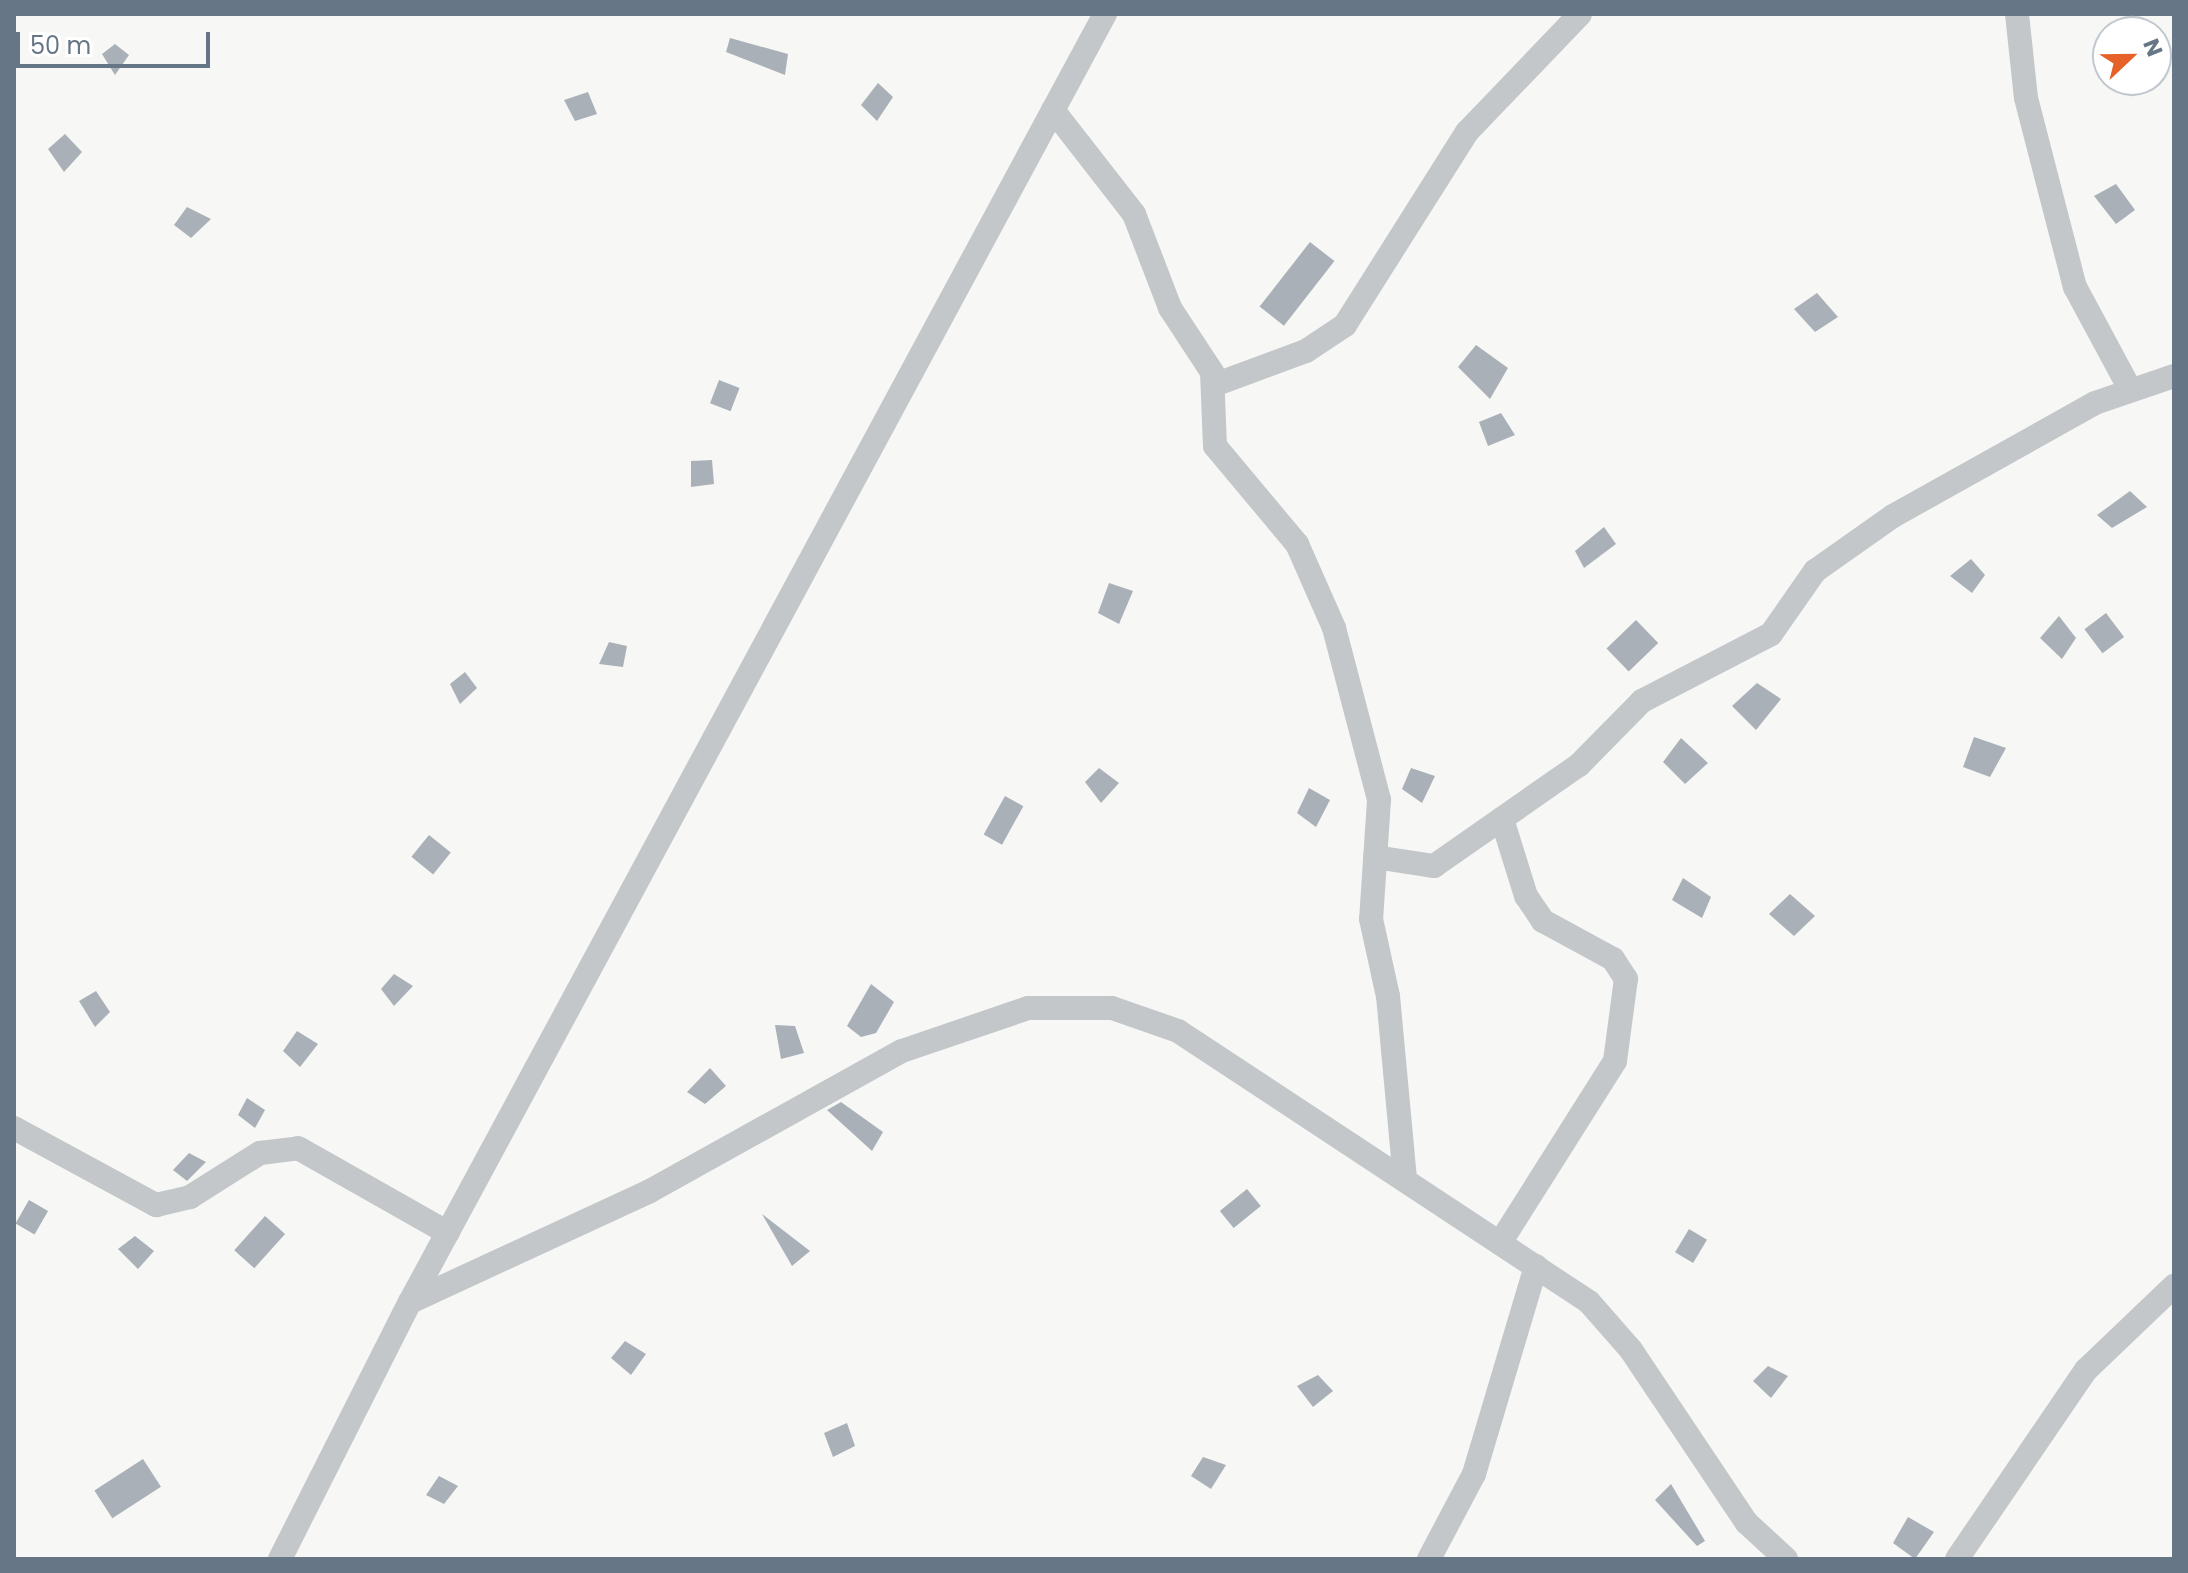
<!DOCTYPE html>
<style>
body{margin:0}
#map{position:relative;width:2188px;height:1573px;overflow:hidden;background:#f7f8f5;font-family:Poppins,sans-serif}
div>[style]{position:absolute}
.building>*{inset:0;background:#a9b0b7;transform-origin:0 0}
.street>*{height:24px;margin:-12px;padding:0 12px;transform-origin:12px;border-radius:12px;background:#c3c7ca}
span{translate:-50% -50%;white-space:nowrap;text-align:center;line-height:1.15;-webkit-text-stroke:8px #fff;paint-order:stroke}
.frame{position:absolute;inset:0;border:16px solid #667686;pointer-events:none}
.north{position:absolute;left:2092px;top:16px;width:80px;height:80px;box-sizing:border-box;background:#fff;border:2px solid #c2c8cf;border-radius:50%;rotate:68deg;font-size:22px;font-weight:700;line-height:32px;text-align:center;color:#667686}
.north::after{content:'';display:block;margin:auto;width:28px;height:36px;background:#e56127;clip-path:polygon(50% 0,100% 100%,50% 72%,0 100%)}
.scale{position:absolute;left:16px;top:32px;width:194px;height:36px;box-sizing:border-box;border:4px solid #667686;border-top:0;padding-left:10px;font-size:24px;line-height:28px;white-space:nowrap;color:#667686;-webkit-text-stroke:6px #fff;paint-order:stroke}
</style>
<div id="map">
<div class="building">
<i style="clip-path:polygon(730px 38px,788px 54px,785px 75px,726px 52px)"></i>
<i style="clip-path:polygon(115px 44px,129px 55px,115px 75px,102px 54px)"></i>
<i style="clip-path:polygon(878px 83px,893px 97px,877px 121px,861px 105px)"></i>
<i style="clip-path:polygon(588px 92px,597px 114px,575px 121px,564px 100px)"></i>
<i style="clip-path:polygon(65px 134px,82px 152px,64px 172px,48px 149px)"></i>
<i style="clip-path:polygon(2116px 184px,2135px 210px,2116px 224px,2094px 196px)"></i>
<i style="clip-path:polygon(187px 207px,211px 219px,191px 238px,174px 225px)"></i>
<i style="left:1310px;top:242px;width:31px;height:82px;rotate:38deg"></i>
<i style="clip-path:polygon(1817px 293px,1838px 317px,1815px 332px,1794px 309px)"></i>
<i style="clip-path:polygon(1476px 345px,1508px 368px,1490px 399px,1458px 367px)"></i>
<i style="left:719px;top:380px;width:22px;height:25px;rotate:21deg"></i>
<i style="clip-path:polygon(1501px 413px,1515px 435px,1488px 446px,1479px 422px)"></i>
<i style="clip-path:polygon(712px 460px,714px 484px,691px 487px,691px 461px)"></i>
<i style="clip-path:polygon(2130px 491px,2147px 507px,2112px 528px,2097px 515px)"></i>
<i style="clip-path:polygon(1604px 527px,1616px 544px,1584px 568px,1575px 551px)"></i>
<i style="clip-path:polygon(1971px 559px,1985px 575px,1972px 593px,1950px 576px)"></i>
<i style="clip-path:polygon(1109px 583px,1133px 591px,1119px 624px,1098px 613px)"></i>
<i style="left:2106px;top:613px;width:30px;height:27px;rotate:53deg"></i>
<i style="clip-path:polygon(2059px 616px,2076px 638px,2062px 659px,2040px 638px)"></i>
<i style="left:1636px;top:620px;width:32px;height:41px;rotate:46deg"></i>
<i style="clip-path:polygon(609px 642px,627px 646px,623px 667px,599px 664px)"></i>
<i style="clip-path:polygon(465px 672px,477px 688px,460px 704px,450px 684px)"></i>
<i style="clip-path:polygon(1757px 683px,1781px 699px,1756px 730px,1732px 706px)"></i>
<i style="clip-path:polygon(1974px 737px,2006px 748px,1990px 777px,1963px 767px)"></i>
<i style="clip-path:polygon(1681px 738px,1708px 763px,1685px 784px,1663px 762px)"></i>
<i style="clip-path:polygon(1099px 768px,1119px 783px,1101px 803px,1085px 782px)"></i>
<i style="clip-path:polygon(1411px 768px,1435px 776px,1422px 803px,1402px 789px)"></i>
<i style="clip-path:polygon(1309px 788px,1330px 800px,1316px 827px,1297px 813px)"></i>
<i style="left:1005px;top:796px;width:21px;height:44px;rotate:29deg"></i>
<i style="left:429px;top:835px;width:28px;height:28px;rotate:39deg"></i>
<i style="clip-path:polygon(1683px 878px,1711px 897px,1702px 918px,1672px 900px)"></i>
<i style="clip-path:polygon(1790px 894px,1815px 916px,1794px 936px,1769px 914px)"></i>
<i style="clip-path:polygon(394px 974px,413px 986px,394px 1006px,381px 989px)"></i>
<i style="clip-path:polygon(871px 984px,894px 1002px,876px 1033px,861px 1037px,847px 1026px)"></i>
<i style="clip-path:polygon(96px 991px,110px 1012px,95px 1027px,79px 1001px)"></i>
<i style="clip-path:polygon(775px 1025px,795px 1026px,804px 1053px,781px 1059px)"></i>
<i style="clip-path:polygon(297px 1031px,318px 1044px,300px 1067px,283px 1051px)"></i>
<i style="clip-path:polygon(710px 1068px,726px 1086px,705px 1104px,687px 1092px)"></i>
<i style="clip-path:polygon(247px 1098px,265px 1110px,255px 1128px,238px 1115px)"></i>
<i style="clip-path:polygon(841px 1102px,883px 1132px,872px 1151px,827px 1110px)"></i>
<i style="clip-path:polygon(189px 1153px,206px 1162px,187px 1181px,173px 1170px)"></i>
<i style="left:1247px;top:1189px;width:22px;height:35px;rotate:51deg"></i>
<i style="left:29px;top:1200px;width:22px;height:27px;rotate:30deg"></i>
<i style="clip-path:polygon(762px 1214px,810px 1251px,792px 1266px)"></i>
<i style="left:265px;top:1216px;width:27px;height:46px;rotate:42deg"></i>
<i style="left:1689px;top:1229px;width:21px;height:27px;rotate:31deg"></i>
<i style="clip-path:polygon(135px 1236px,154px 1251px,138px 1269px,118px 1249px)"></i>
<i style="clip-path:polygon(625px 1341px,646px 1354px,631px 1375px,611px 1358px)"></i>
<i style="clip-path:polygon(1768px 1366px,1788px 1376px,1771px 1398px,1753px 1381px)"></i>
<i style="clip-path:polygon(1318px 1375px,1333px 1391px,1313px 1407px,1297px 1386px)"></i>
<i style="clip-path:polygon(847px 1423px,855px 1446px,833px 1457px,824px 1433px)"></i>
<i style="clip-path:polygon(1203px 1457px,1226px 1465px,1211px 1489px,1191px 1476px)"></i>
<i style="left:143px;top:1459px;width:33px;height:58px;rotate:57deg"></i>
<i style="clip-path:polygon(439px 1476px,458px 1486px,444px 1504px,426px 1495px)"></i>
<i style="clip-path:polygon(1671px 1484px,1705px 1541px,1697px 1546px,1655px 1500px)"></i>
<i style="clip-path:polygon(1908px 1517px,1934px 1532px,1915px 1559px,1893px 1543px)"></i>
</div>
<div class="street">
<i style="left:2017px;top:14px;width:84px;rotate:83.9deg"></i>
<i style="left:2026px;top:98px;width:195px;rotate:75.5deg"></i>
<i style="left:2075px;top:287px;width:116px;rotate:61.7deg"></i>
<i style="left:1053px;top:110px;width:132px;rotate:52.1deg"></i>
<i style="left:1134px;top:214px;width:101px;rotate:69deg"></i>
<i style="left:1170px;top:308px;width:77px;rotate:56.7deg"></i>
<i style="left:1212px;top:372px;width:74px;rotate:87.7deg"></i>
<i style="left:1215px;top:446px;width:128px;rotate:50.1deg"></i>
<i style="left:1297px;top:544px;width:92px;rotate:66.2deg"></i>
<i style="left:1334px;top:628px;width:178px;rotate:75.3deg"></i>
<i style="left:1379px;top:800px;width:119px;rotate:93.8deg"></i>
<i style="left:1371px;top:919px;width:79px;rotate:77.6deg"></i>
<i style="left:1388px;top:996px;width:184px;rotate:84.7deg"></i>
<i style="left:1214px;top:385px;width:98px;rotate:-20.3deg"></i>
<i style="left:1306px;top:351px;width:47px;rotate:-33.7deg"></i>
<i style="left:1345px;top:325px;width:228px;rotate:-57.7deg"></i>
<i style="left:1467px;top:132px;width:163px;rotate:-46.2deg"></i>
<i style="left:1375px;top:857px;width:60px;rotate:8.7deg"></i>
<i style="left:1434px;top:866px;width:177px;rotate:-34.9deg"></i>
<i style="left:1579px;top:765px;width:90px;rotate:-45.5deg"></i>
<i style="left:1642px;top:701px;width:145px;rotate:-27.4deg"></i>
<i style="left:1771px;top:634px;width:77px;rotate:-55.1deg"></i>
<i style="left:1815px;top:571px;width:95px;rotate:-35.2deg"></i>
<i style="left:1893px;top:516px;width:231px;rotate:-29.2deg"></i>
<i style="left:2095px;top:403px;width:83px;rotate:-18.9deg"></i>
<i style="left:14px;top:1128px;width:162px;rotate:28.5deg"></i>
<i style="left:156px;top:1205px;width:35px;rotate:-13deg"></i>
<i style="left:190px;top:1197px;width:83px;rotate:-32.2deg"></i>
<i style="left:260px;top:1153px;width:38px;rotate:-7deg"></i>
<i style="left:298px;top:1148px;width:172px;rotate:29.5deg"></i>
<i style="left:1500px;top:1243px;width:215px;rotate:-57.7deg"></i>
<i style="left:1615px;top:1061px;width:83px;rotate:-82.4deg"></i>
<i style="left:1626px;top:979px;width:24px;rotate:-123deg"></i>
<i style="left:1613px;top:959px;width:80px;rotate:-151.5deg"></i>
<i style="left:1543px;top:921px;width:30px;rotate:-124deg"></i>
<i style="left:1526px;top:896px;width:81px;rotate:-107.3deg"></i>
<i style="left:410px;top:1302px;width:264px;rotate:-24.8deg"></i>
<i style="left:650px;top:1191px;width:288px;rotate:-29.1deg"></i>
<i style="left:902px;top:1051px;width:133px;rotate:-18.8deg"></i>
<i style="left:1028px;top:1008px;width:84px"></i>
<i style="left:1112px;top:1008px;width:70px;rotate:19.2deg"></i>
<i style="left:1178px;top:1031px;width:492px;rotate:33.4deg"></i>
<i style="left:1589px;top:1302px;width:64px;rotate:48.8deg"></i>
<i style="left:1631px;top:1350px;width:208px;rotate:56.2deg"></i>
<i style="left:1747px;top:1523px;width:53px;rotate:42.7deg"></i>
<i style="left:280px;top:1559px;width:288px;rotate:-63.2deg"></i>
<i style="left:410px;top:1302px;width:1464px;rotate:-61.65deg"></i>
<i style="left:1429px;top:1559px;width:96px;rotate:-62.1deg"></i>
<i style="left:1474px;top:1474px;width:217px;rotate:-73.4deg"></i>
<i style="left:1957px;top:1559px;width:229px;rotate:-55.7deg"></i>
<i style="left:2086px;top:1370px;width:122px;rotate:-43.7deg"></i>
</div>
<div class="frame"></div>
<div class="north">N</div>
<div class="scale">50 m</div>
</div>
